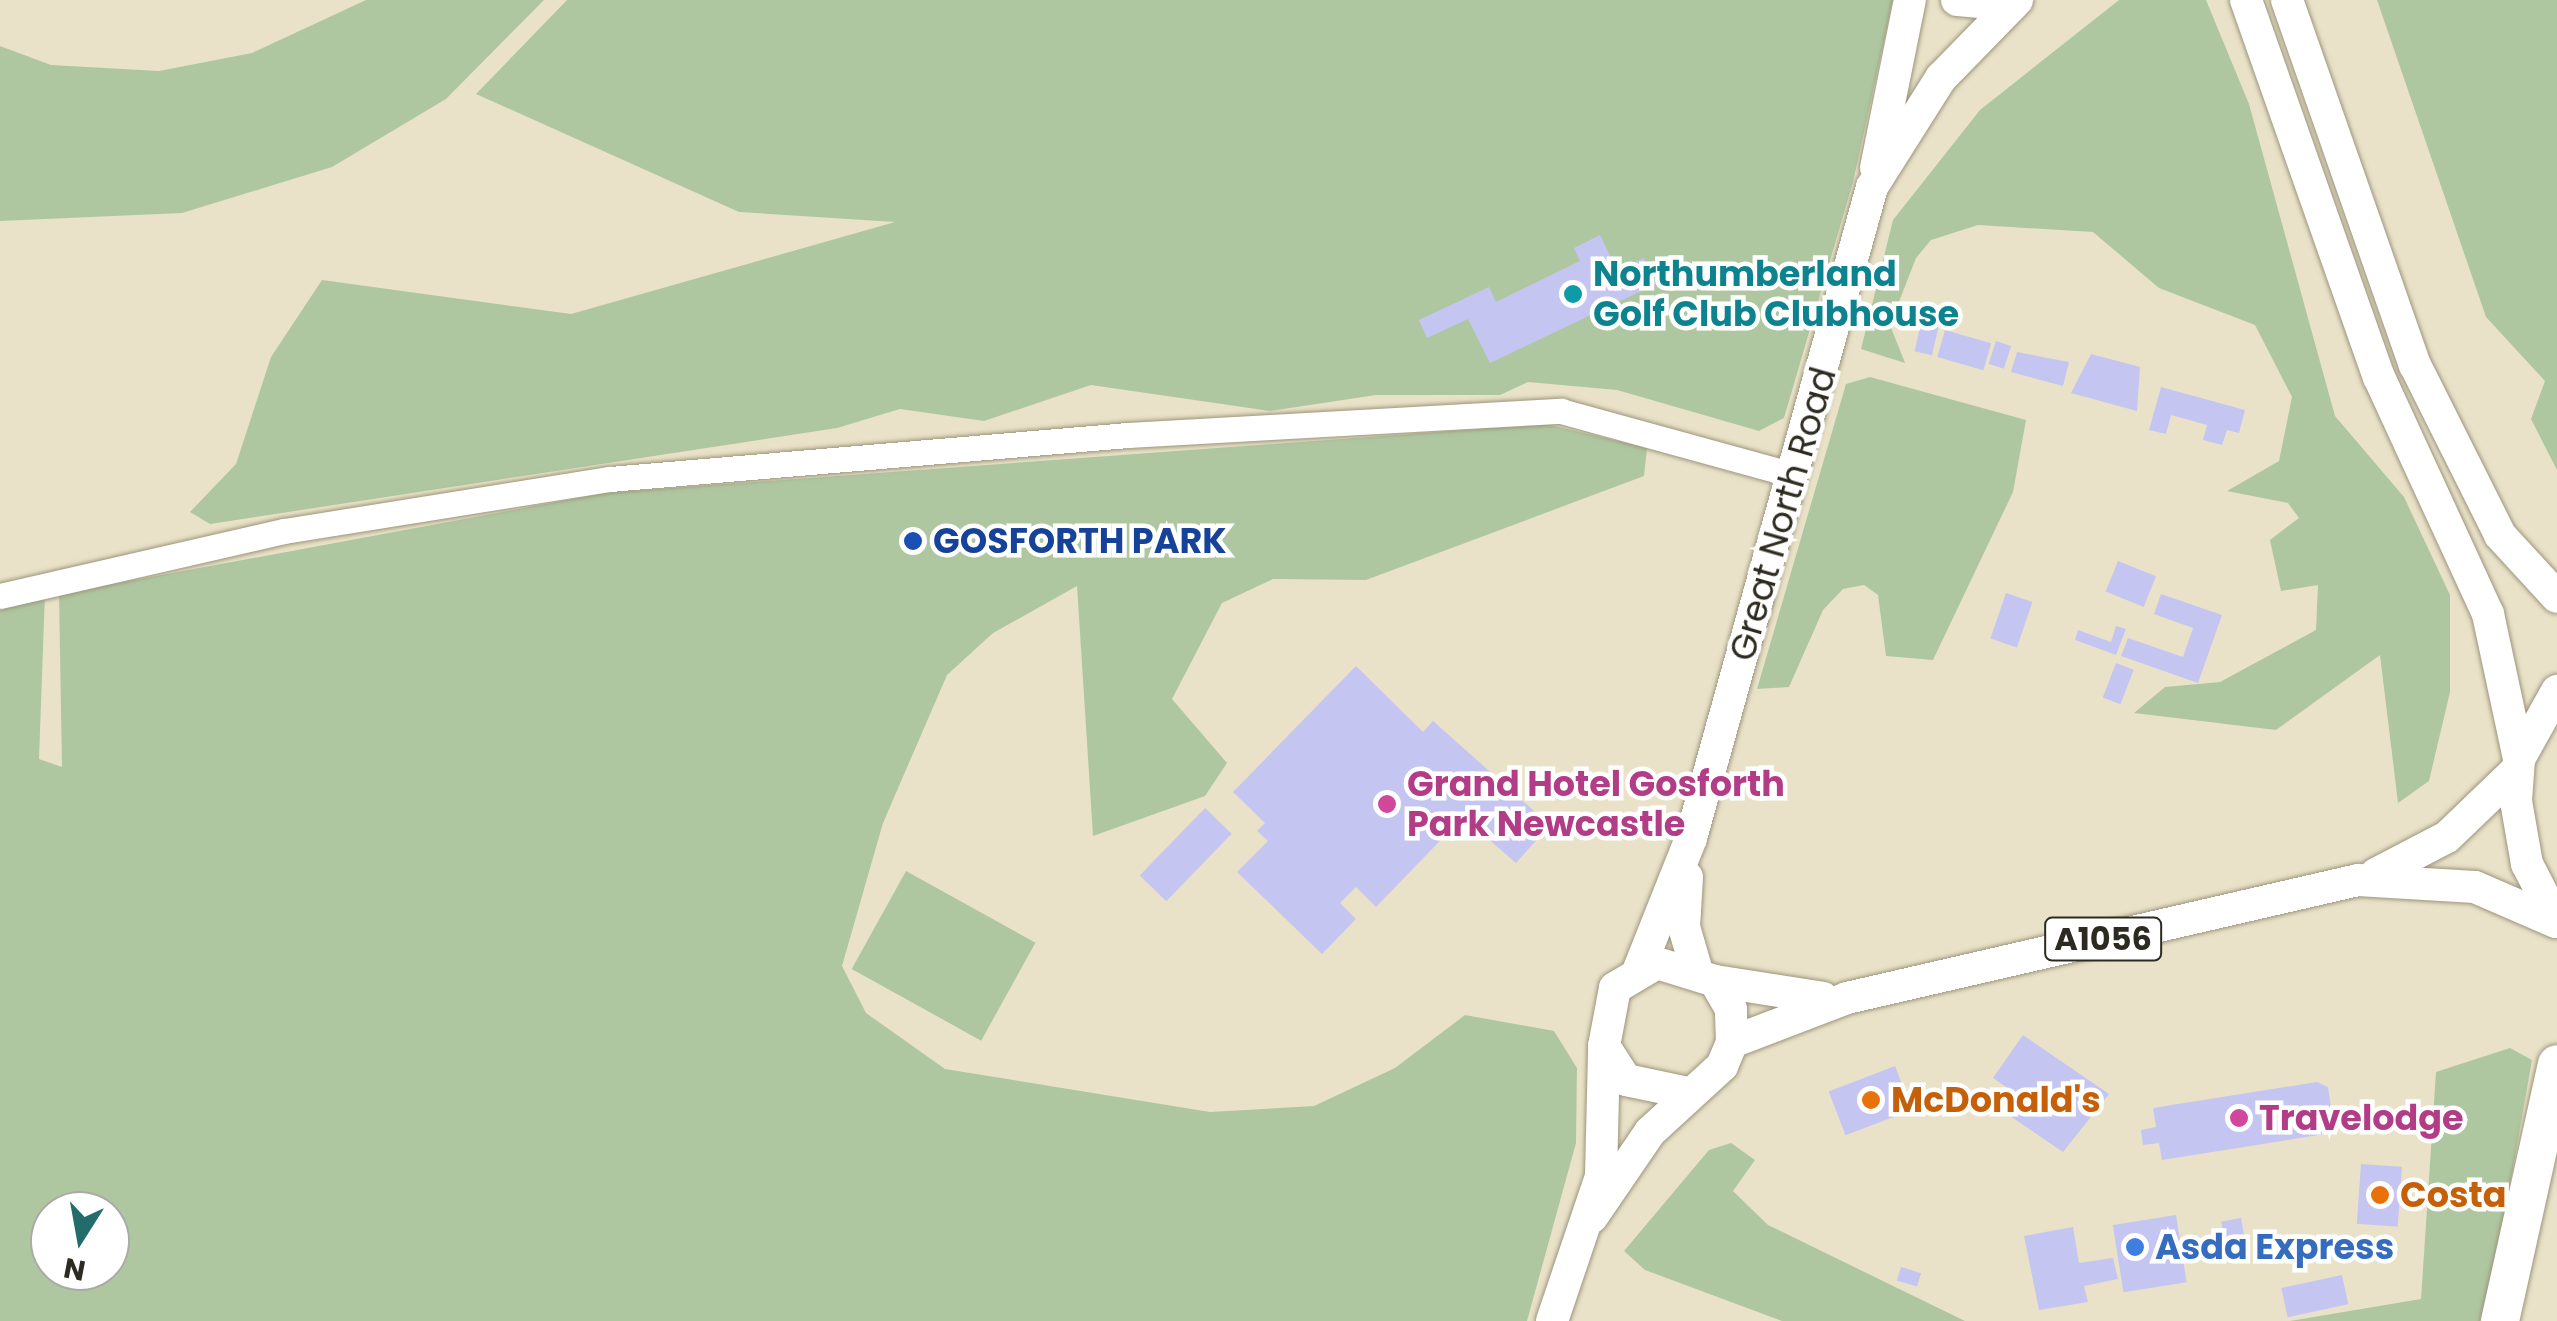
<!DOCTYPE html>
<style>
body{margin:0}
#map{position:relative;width:2557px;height:1321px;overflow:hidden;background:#e9e2c8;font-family:Poppins,sans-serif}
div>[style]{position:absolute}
.green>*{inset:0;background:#afc7a1;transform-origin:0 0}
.building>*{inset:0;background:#c5c5f2;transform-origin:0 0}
.roads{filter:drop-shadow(0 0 2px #9c957d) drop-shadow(0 0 2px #9c957d)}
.minor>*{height:25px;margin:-12.5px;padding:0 12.5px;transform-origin:12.5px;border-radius:12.5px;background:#fff}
.major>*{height:32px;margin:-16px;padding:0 16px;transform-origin:16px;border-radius:16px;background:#fff}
.highway>*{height:38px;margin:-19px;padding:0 19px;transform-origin:19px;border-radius:19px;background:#fff}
.dots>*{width:28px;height:28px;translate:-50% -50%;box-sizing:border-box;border:5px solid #fff;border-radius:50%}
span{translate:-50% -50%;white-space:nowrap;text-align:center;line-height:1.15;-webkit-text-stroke:9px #fff;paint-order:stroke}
.shield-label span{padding:2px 8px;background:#fff;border:2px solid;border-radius:8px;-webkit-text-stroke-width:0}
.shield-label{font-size:32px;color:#2d2b21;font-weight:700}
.culture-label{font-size:35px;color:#0d838f;font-weight:700}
.left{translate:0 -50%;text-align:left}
.street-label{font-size:35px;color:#2d2b21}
.transit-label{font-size:35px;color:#164399;font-weight:700}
.hotel-label{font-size:35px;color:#b23c85;font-weight:700}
.food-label{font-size:35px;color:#c56008;font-weight:700}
.shop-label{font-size:35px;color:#366cbe;font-weight:700}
.north{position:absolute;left:30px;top:1191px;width:100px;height:100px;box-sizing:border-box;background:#fff;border:2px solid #abaaa6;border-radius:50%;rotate:191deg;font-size:28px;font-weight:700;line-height:40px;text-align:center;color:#2d2b21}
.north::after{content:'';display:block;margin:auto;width:35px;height:45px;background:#226d6c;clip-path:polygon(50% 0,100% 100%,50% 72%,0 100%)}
</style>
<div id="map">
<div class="green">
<i style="clip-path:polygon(366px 0,544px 0,446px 99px,332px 167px,182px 213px,0 221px,0 46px,51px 65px,159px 71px,252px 53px)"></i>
<i style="clip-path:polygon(567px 0,1893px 0,1853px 182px,1784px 418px,1759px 431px,1617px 390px,1528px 382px,1500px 395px,1376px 395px,1270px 411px,1091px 385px,984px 421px,900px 409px,837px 428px,210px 524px,190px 512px,236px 464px,271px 357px,322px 280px,571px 314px,895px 222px,739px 212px,476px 94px)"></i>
<i style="clip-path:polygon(2119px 0,2206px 0,2249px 104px,2335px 416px,2404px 497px,2450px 595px,2450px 692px,2429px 781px,2398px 803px,2380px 655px,2276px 730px,2134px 713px,2165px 687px,2220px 682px,2316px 630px,2318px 585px,2281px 591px,2270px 540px,2299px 518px,2288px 503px,2227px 491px,2279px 461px,2292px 397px,2255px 325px,2159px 288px,2093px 232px,1978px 225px,1931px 240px,1916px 258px,1890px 325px,1905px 363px,1861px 349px,1893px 220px,1980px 110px)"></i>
<i style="clip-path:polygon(2377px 0,2557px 0,2557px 470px,2531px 419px,2545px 381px,2486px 317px)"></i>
<i style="clip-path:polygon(1870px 377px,2026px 420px,2013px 492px,1933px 660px,1886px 656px,1878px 595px,1864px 585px,1843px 589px,1823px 610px,1789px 687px,1757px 689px,1846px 384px)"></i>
<i style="clip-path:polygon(evenodd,1546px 424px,1647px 448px,1644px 476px,1366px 580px,1273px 579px,1222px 603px,1172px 699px,1227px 763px,1205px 796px,1093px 836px,1077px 586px,993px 633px,947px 675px,883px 823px,842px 966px,866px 1013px,945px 1069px,1210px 1112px,1314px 1106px,1395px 1068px,1465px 1015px,1554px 1031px,1577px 1068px,1576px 1143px,1527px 1321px,0 1321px,0 604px,45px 593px,39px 759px,62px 767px,59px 594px,605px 493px,1546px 424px,50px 1211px,110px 1211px,110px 1271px,50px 1271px,50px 1211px)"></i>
<i style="left:906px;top:871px;width:148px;height:112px;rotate:29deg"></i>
<i style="clip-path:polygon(2510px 1048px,2532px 1060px,2486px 1321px,2290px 1321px,2421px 1299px,2436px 1072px)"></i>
<i style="clip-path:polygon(1731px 1143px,1755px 1160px,1733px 1191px,1768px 1225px,1965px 1321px,1782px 1321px,1645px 1270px,1624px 1251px,1709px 1150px)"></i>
</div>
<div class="building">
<i style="clip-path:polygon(1600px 235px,1617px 270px,1644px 258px,1656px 284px,1490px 363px,1468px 319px,1427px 338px,1419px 320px,1489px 287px,1496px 302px,1580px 261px,1574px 248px)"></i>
<i style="left:1921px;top:323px;width:18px;height:29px;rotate:13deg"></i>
<i style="left:1945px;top:330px;width:48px;height:28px;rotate:16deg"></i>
<i style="left:1996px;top:341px;width:16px;height:24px;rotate:18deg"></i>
<i style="clip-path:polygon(2017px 352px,2069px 362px,2063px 386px,2011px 372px)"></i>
<i style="clip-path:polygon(2091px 354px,2140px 367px,2137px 411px,2071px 393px)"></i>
<i style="clip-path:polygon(2161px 387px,2245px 410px,2239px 433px,2227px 430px,2222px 445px,2203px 440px,2207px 425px,2171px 415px,2166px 434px,2149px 430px)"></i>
<i style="left:2118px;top:561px;width:41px;height:33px;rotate:22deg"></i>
<i style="left:2006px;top:593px;width:28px;height:48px;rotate:19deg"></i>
<i style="clip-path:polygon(2161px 594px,2222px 615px,2198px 683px,2121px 656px,2128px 638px,2183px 657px,2193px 628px,2154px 614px)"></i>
<i style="clip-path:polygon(2116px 626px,2126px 629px,2116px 655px,2075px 640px,2078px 630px,2111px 642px)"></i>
<i style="left:2116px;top:663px;width:19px;height:37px;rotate:21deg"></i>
<i style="clip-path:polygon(1356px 666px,1423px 732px,1433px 721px,1550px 825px,1516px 863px,1463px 817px,1376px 907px,1356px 887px,1340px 903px,1356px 919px,1322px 954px,1237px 872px,1268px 841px,1257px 831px,1265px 823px,1233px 792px)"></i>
<i style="left:1205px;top:808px;width:37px;height:94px;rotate:44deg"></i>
<i style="clip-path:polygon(2023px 1035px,2109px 1094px,2063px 1152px,2007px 1114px,2019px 1096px,1993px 1078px)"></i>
<i style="left:1895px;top:1066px;width:47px;height:71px;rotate:69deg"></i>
<i style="clip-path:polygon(2317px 1082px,2328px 1087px,2331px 1107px,2321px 1109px,2325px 1134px,2162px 1160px,2159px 1143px,2143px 1145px,2141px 1130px,2156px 1127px,2153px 1108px)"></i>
<i style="left:2361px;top:1164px;width:41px;height:60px;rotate:4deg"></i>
<i style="left:2176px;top:1215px;width:68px;height:64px;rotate:81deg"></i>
<i style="left:2241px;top:1218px;width:36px;height:20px;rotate:80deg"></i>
<i style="clip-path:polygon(2073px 1227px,2079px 1263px,2113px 1258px,2118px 1279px,2084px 1286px,2088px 1302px,2039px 1310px,2024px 1236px)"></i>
<i style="left:1901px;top:1267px;width:21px;height:14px;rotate:17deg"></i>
<i style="left:2342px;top:1275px;width:30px;height:62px;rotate:78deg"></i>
</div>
<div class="roads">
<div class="minor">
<i style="left:0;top:596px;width:291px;rotate:-12.9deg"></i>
<i style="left:284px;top:531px;width:330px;rotate:-9.1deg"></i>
<i style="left:610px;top:479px;width:519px;rotate:-4.86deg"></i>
<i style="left:1127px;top:435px;width:435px;rotate:-3.2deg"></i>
<i style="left:1561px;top:411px;width:241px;rotate:15.4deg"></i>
</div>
<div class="major">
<i style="left:1957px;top:0;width:55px;rotate:5.2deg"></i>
<i style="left:2246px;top:0;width:400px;rotate:70.6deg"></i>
<i style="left:2379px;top:377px;width:261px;rotate:65.3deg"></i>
<i style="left:2488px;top:614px;width:148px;rotate:77.9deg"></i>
<i style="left:2287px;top:0;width:387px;rotate:70.7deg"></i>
<i style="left:2415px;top:365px;width:190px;rotate:63.4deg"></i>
<i style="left:2500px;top:535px;width:84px;rotate:47.4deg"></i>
<i style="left:1876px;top:168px;width:171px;rotate:-78.6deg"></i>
<i style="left:2376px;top:874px;width:80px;rotate:-27.5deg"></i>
<i style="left:2447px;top:837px;width:98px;rotate:-43.8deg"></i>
<i style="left:1687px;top:877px;width:50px;rotate:93.4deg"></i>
<i style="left:1684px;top:927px;width:43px;rotate:73.7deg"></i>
<i style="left:2557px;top:922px;width:65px;rotate:-117.3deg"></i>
<i style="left:2527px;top:864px;width:64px;rotate:-99.9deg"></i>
<i style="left:2516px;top:801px;width:42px;rotate:-85.9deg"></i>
<i style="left:2519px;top:759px;width:78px;rotate:-60.8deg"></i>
<i style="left:1639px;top:969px;width:141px;rotate:-68.3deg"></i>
<i style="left:1691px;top:838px;width:676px;rotate:-74.46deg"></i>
<i style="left:1872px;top:187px;width:129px;rotate:-57.7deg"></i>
<i style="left:1941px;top:78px;width:109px;rotate:-45.7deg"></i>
<i style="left:1715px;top:981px;width:109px;rotate:8.9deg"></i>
<i style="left:1732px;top:1042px;width:123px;rotate:-20.9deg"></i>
<i style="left:1847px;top:998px;width:524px;rotate:-13deg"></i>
<i style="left:2358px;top:880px;width:117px;rotate:3.4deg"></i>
<i style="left:2475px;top:887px;width:88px;rotate:23.4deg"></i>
<i style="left:1592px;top:1217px;width:103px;rotate:-55.7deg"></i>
<i style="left:1650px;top:1132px;width:98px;rotate:-42.5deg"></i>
<i style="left:1722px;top:1066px;width:26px;rotate:-67deg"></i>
<i style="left:1732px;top:1042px;width:33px;rotate:-92deg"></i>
<i style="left:1731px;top:1009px;width:32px;rotate:-120deg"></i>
<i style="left:1715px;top:981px;width:61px;rotate:-162.8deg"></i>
<i style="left:1657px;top:963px;width:49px;rotate:149.2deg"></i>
<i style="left:1615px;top:988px;width:59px;rotate:100.7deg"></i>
<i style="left:1604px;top:1046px;width:40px;rotate:57.1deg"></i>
<i style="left:1626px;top:1080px;width:58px;rotate:11.9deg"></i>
<i style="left:1552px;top:1321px;width:153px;rotate:-71.3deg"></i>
<i style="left:1601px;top:1176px;width:127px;rotate:-88.6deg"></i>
</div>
<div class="highway">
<i style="left:2500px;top:1321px;width:263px;rotate:-77.5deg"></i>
</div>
</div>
<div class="dots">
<i style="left:1573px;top:294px;background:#0f9aa8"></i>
<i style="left:913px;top:541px;background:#1a4fb4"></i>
<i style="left:1387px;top:804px;background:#d1479c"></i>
<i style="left:1871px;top:1100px;background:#e8710a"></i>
<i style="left:2239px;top:1118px;background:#d1479c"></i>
<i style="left:2380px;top:1195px;background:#e8710a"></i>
<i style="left:2135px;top:1247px;background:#3f7fe0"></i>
</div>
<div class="shield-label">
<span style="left:2103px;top:939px">A1056</span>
</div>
<div class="culture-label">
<span class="left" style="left:1593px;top:294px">Northumberland<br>Golf Club Clubhouse</span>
</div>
<div class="street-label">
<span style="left:1783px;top:514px;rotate:-74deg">Great North Road</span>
</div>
<div class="transit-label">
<span class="left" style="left:933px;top:541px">GOSFORTH PARK</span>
</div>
<div class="hotel-label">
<span class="left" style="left:1407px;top:804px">Grand Hotel Gosforth<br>Park Newcastle</span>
<span class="left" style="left:2259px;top:1118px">Travelodge</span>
</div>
<div class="food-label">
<span class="left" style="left:1891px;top:1100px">McDonald's</span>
<span class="left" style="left:2400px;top:1195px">Costa</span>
</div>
<div class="shop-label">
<span class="left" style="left:2155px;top:1247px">Asda Express</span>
</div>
<div class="north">N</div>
</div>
